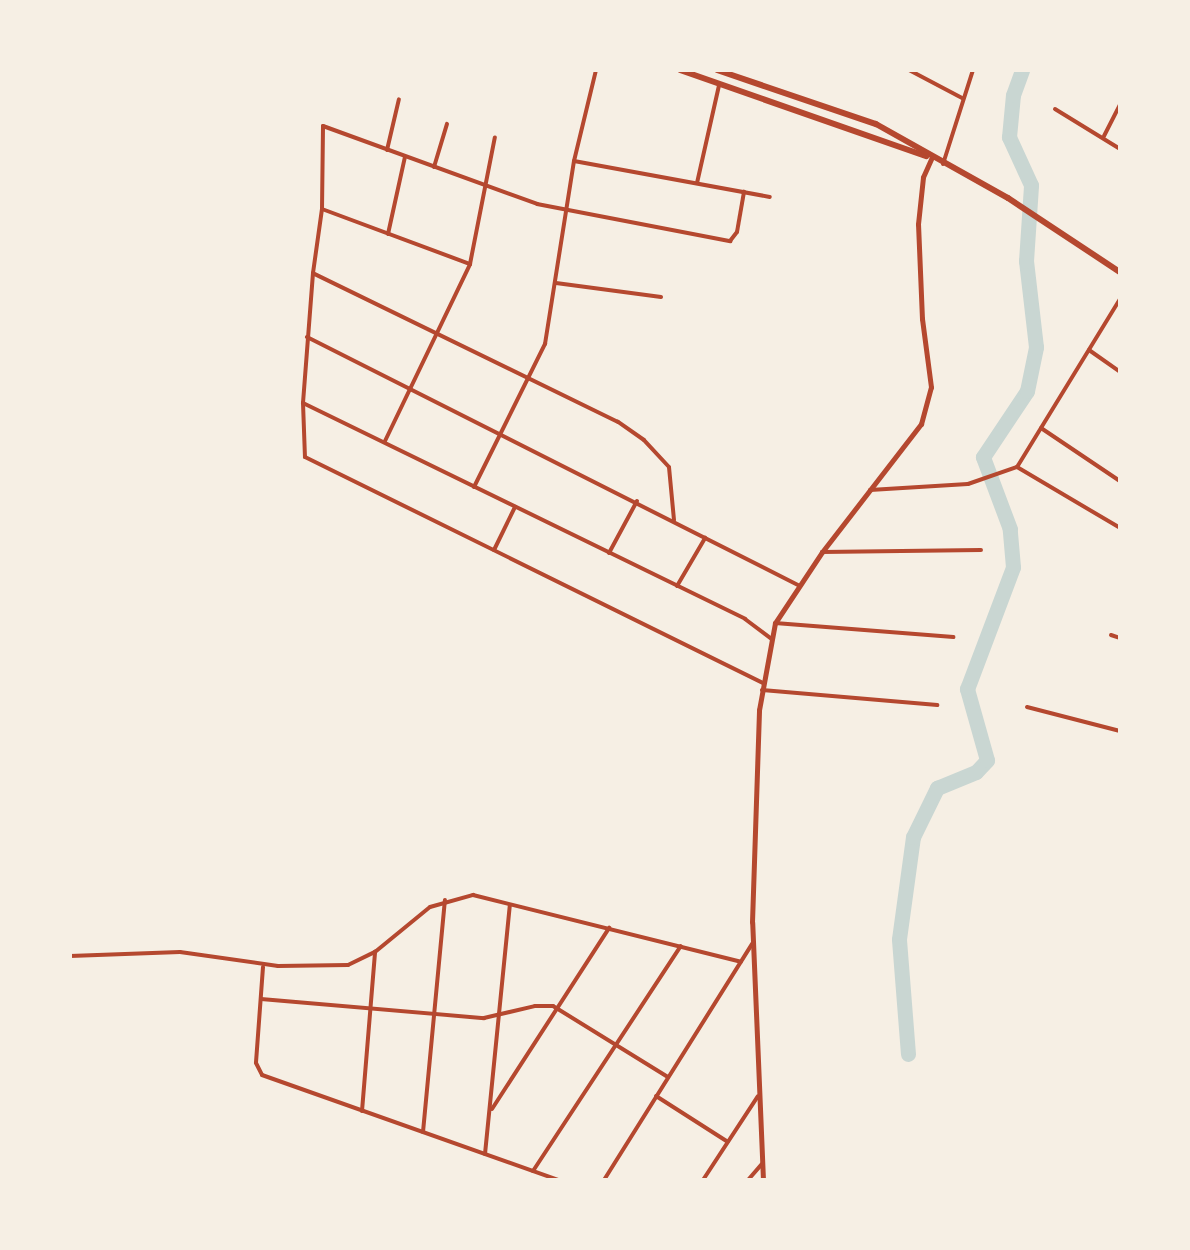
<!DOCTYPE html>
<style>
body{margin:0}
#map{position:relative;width:1190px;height:1250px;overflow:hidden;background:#f6efe4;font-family:Barlow,sans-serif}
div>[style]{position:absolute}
.river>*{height:15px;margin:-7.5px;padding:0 7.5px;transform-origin:7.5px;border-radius:7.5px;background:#c9d6d2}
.minor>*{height:4px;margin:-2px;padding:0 2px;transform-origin:2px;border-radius:2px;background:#b5482f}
.tertiary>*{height:5px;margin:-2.5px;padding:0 2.5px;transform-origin:2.5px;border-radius:2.5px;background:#b5482f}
.primary>*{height:6px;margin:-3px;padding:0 3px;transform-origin:3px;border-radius:3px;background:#b5482f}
span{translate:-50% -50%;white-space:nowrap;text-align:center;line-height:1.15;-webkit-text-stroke:10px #f6efe4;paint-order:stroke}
.frame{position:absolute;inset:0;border:72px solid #f6efe4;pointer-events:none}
</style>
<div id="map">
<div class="river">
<i style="left:908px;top:1054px;width:115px;rotate:-94.5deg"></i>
<i style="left:899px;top:939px;width:103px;rotate:-82.2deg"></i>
<i style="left:913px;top:837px;width:55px;rotate:-63.9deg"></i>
<i style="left:937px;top:788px;width:42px;rotate:-22.3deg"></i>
<i style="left:976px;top:772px;width:16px;rotate:-47deg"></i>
<i style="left:987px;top:760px;width:74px;rotate:-105.7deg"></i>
<i style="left:967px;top:689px;width:130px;rotate:-69.3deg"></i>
<i style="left:1013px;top:567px;width:38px;rotate:-95deg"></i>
<i style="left:1010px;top:529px;width:77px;rotate:-110.6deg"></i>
<i style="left:983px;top:457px;width:79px;rotate:-56.3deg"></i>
<i style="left:1027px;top:391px;width:45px;rotate:-78.4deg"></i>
<i style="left:1036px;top:347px;width:87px;rotate:-96.6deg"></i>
<i style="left:1026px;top:261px;width:76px;rotate:-86.2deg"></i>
<i style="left:1031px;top:185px;width:53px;rotate:-114.6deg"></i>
<i style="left:1009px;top:137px;width:42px;rotate:-84.6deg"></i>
<i style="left:1013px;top:95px;width:27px;rotate:-70deg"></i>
</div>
<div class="minor">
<i style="left:909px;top:70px;width:60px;rotate:27.8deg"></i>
<i style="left:1055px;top:109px;width:76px;rotate:31.6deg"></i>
<i style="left:1104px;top:136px;width:36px;rotate:-63deg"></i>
<i style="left:387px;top:150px;width:52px;rotate:-76.8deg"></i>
<i style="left:574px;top:161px;width:199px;rotate:10.4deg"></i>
<i style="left:943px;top:164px;width:99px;rotate:-72.3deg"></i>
<i style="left:434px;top:167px;width:45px;rotate:-73.2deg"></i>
<i style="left:697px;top:183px;width:100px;rotate:-77.3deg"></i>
<i style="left:322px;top:209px;width:158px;rotate:20.4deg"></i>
<i style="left:388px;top:234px;width:79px;rotate:-77.6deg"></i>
<i style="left:313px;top:273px;width:65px;rotate:-82deg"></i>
<i style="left:322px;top:209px;width:83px;rotate:-89.3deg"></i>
<i style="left:323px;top:126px;width:228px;rotate:20deg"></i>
<i style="left:537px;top:204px;width:197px;rotate:10.9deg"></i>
<i style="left:730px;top:241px;width:11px;rotate:-52deg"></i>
<i style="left:737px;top:232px;width:41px;rotate:-80.1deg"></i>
<i style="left:556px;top:283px;width:106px;rotate:7.6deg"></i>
<i style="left:1120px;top:299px;width:197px;rotate:121.5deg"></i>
<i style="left:1017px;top:467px;width:120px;rotate:30.6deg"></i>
<i style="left:307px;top:337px;width:550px;rotate:26.8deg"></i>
<i style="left:1089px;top:350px;width:38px;rotate:35deg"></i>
<i style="left:303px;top:403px;width:54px;rotate:87.9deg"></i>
<i style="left:305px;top:457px;width:511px;rotate:26.26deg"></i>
<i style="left:1041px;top:428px;width:95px;rotate:33.9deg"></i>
<i style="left:385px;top:441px;width:196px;rotate:-64.3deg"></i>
<i style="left:470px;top:264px;width:129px;rotate:-78.9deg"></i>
<i style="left:474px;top:487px;width:160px;rotate:-63.6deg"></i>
<i style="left:545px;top:344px;width:185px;rotate:-81deg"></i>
<i style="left:574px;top:161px;width:94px;rotate:-76.4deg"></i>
<i style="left:870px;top:490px;width:98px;rotate:-3.5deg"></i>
<i style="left:968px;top:484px;width:52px;rotate:-19.1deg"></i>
<i style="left:674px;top:520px;width:53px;rotate:-95.4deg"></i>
<i style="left:669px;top:467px;width:37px;rotate:-133deg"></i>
<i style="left:644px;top:440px;width:32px;rotate:-145deg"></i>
<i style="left:618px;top:422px;width:339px;rotate:-154deg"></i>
<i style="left:313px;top:273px;width:130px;rotate:94.4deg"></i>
<i style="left:303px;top:403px;width:492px;rotate:26deg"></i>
<i style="left:745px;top:619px;width:34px;rotate:37deg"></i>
<i style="left:494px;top:550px;width:48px;rotate:-64deg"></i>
<i style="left:822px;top:552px;width:159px;rotate:-0.7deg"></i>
<i style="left:609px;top:553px;width:59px;rotate:-61.7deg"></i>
<i style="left:677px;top:586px;width:56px;rotate:-59.7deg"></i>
<i style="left:775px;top:623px;width:179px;rotate:4.5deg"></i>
<i style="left:1111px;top:635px;width:9px;rotate:18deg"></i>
<i style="left:762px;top:690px;width:176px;rotate:4.9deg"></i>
<i style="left:1027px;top:707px;width:96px;rotate:14.5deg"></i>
<i style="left:70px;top:956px;width:110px;rotate:-2.1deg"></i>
<i style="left:180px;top:952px;width:99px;rotate:8.1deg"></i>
<i style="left:278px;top:966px;width:70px;rotate:-0.8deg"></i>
<i style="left:348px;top:965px;width:30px;rotate:-26deg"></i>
<i style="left:375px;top:952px;width:71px;rotate:-39.3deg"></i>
<i style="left:430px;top:907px;width:45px;rotate:-15.6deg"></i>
<i style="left:473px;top:895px;width:276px;rotate:14deg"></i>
<i style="left:263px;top:967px;width:96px;rotate:94.2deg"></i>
<i style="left:256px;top:1063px;width:13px;rotate:63deg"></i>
<i style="left:262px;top:1075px;width:314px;rotate:19.5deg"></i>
<i style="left:261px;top:999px;width:224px;rotate:4.9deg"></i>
<i style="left:484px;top:1018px;width:52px;rotate:-13.2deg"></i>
<i style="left:535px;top:1006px;width:18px"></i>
<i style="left:553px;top:1006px;width:135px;rotate:31.7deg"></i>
<i style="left:656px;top:1096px;width:85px;rotate:32.6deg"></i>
<i style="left:492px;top:1109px;width:216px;rotate:-57.1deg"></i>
<i style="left:362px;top:1111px;width:160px;rotate:-85.3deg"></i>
<i style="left:423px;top:1132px;width:233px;rotate:-84.6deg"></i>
<i style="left:485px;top:1154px;width:250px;rotate:-84.3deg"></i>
<i style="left:533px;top:1171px;width:269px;rotate:-56.7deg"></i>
<i style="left:604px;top:1180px;width:279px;rotate:-57.9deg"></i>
<i style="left:703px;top:1180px;width:100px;rotate:-56.8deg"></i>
<i style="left:748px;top:1180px;width:21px;rotate:-49deg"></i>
</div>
<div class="tertiary">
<i style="left:763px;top:1180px;width:258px;rotate:-92.4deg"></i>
<i style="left:752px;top:922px;width:212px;rotate:-88.1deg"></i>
<i style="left:759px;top:710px;width:88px;rotate:-79.6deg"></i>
<i style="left:775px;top:623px;width:85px;rotate:-56.5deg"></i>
<i style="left:822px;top:552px;width:162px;rotate:-52.3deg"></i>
<i style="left:921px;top:424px;width:38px;rotate:-75deg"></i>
<i style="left:931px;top:387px;width:69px;rotate:-97.5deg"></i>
<i style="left:922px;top:319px;width:95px;rotate:-92.4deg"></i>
<i style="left:918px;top:224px;width:47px;rotate:-83.9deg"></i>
<i style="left:923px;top:177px;width:22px;rotate:-66deg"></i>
</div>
<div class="primary">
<i style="left:680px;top:70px;width:261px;rotate:19.3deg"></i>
<i style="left:717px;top:70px;width:168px;rotate:18.8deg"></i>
<i style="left:876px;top:124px;width:151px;rotate:29.3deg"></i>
<i style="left:1008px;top:198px;width:134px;rotate:33.5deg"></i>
</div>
<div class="frame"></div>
</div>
